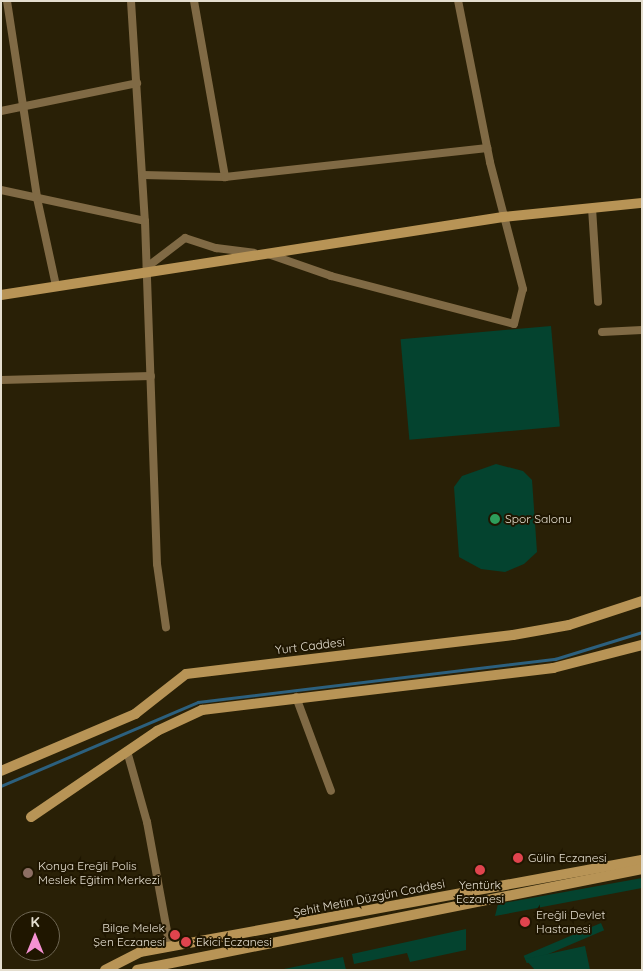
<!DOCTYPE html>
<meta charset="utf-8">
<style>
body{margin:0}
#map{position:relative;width:643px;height:971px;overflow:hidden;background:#292006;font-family:Quicksand,sans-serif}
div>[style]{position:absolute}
.green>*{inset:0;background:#04432f;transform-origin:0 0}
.stream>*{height:2.5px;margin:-1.25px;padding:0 1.25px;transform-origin:1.25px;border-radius:1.25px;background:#2c607e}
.street>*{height:8px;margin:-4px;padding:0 4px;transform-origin:4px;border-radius:4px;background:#806a45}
.secondary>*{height:10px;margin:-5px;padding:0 5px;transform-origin:5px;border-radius:5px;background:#b89456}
.dots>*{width:14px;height:14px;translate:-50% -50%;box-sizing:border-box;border:2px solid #1f1600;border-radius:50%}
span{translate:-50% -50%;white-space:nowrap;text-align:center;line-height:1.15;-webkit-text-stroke:4px #1f1600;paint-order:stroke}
.poi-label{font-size:12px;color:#e4decf}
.left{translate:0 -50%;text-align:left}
.right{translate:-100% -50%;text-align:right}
.street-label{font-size:12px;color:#e4decf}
.frame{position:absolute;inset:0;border:2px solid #e4decf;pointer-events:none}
.north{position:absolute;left:10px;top:911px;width:50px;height:50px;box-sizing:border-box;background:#1f1600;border:1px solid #6e6653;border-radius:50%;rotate:0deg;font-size:14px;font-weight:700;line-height:20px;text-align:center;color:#e4decf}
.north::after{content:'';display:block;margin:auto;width:18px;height:22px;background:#f591d2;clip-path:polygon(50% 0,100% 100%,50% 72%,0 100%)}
</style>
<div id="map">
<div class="green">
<i style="left:551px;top:326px;width:101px;height:151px;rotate:85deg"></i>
<i style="clip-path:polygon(496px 464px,523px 471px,532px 480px,537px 552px,524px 564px,505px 572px,481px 569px,459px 557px,454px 487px,462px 476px)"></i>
<i style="clip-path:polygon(642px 878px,642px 888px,495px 916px,498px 904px)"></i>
<i style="left:601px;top:923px;width:8px;height:84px;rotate:67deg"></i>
<i style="clip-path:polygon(466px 929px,466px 950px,410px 962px,407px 953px,354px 964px,352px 954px)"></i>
<i style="clip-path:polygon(585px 946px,590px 970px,535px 970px,525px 959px)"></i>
<i style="clip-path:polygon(343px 957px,346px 970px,279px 970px)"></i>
</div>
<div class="stream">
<i style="left:1px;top:786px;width:214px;rotate:-23.1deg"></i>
<i style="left:198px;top:702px;width:360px;rotate:-6.9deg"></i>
<i style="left:555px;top:659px;width:91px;rotate:-17.2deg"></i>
</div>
<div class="street">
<i style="left:7px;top:1px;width:199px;rotate:81.3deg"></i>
<i style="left:37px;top:198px;width:90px;rotate:77.8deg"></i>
<i style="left:131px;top:1px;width:220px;rotate:86.4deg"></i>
<i style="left:145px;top:221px;width:343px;rotate:88deg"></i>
<i style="left:157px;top:564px;width:64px;rotate:81.9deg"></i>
<i style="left:194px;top:1px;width:179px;rotate:80deg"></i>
<i style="left:1px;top:111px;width:139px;rotate:-11.6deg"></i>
<i style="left:143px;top:175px;width:82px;rotate:1.4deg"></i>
<i style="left:225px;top:177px;width:264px;rotate:-6.3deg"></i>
<i style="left:1px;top:190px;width:147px;rotate:12.1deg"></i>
<i style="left:592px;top:208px;width:94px;rotate:86.3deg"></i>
<i style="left:268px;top:254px;width:67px;rotate:19.2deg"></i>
<i style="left:331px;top:276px;width:189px;rotate:14.7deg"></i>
<i style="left:514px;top:324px;width:36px;rotate:-76deg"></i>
<i style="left:523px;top:289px;width:131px;rotate:-104.6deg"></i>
<i style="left:490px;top:162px;width:164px;rotate:-101.2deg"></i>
<i style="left:147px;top:267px;width:48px;rotate:-37.3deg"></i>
<i style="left:185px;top:238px;width:33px;rotate:18deg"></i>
<i style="left:216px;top:248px;width:38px;rotate:7deg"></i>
<i style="left:602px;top:332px;width:40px;rotate:-2.9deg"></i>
<i style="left:1px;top:380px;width:150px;rotate:-1.5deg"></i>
<i style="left:296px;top:697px;width:100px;rotate:69.6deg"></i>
<i style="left:127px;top:751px;width:74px;rotate:74.3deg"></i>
<i style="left:147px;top:822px;width:127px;rotate:79.6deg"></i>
</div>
<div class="secondary">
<i style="left:1px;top:295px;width:508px;rotate:-8.83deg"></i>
<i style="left:503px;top:217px;width:140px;rotate:-5.8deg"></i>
<i style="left:1px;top:771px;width:146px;rotate:-23deg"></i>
<i style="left:135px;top:714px;width:65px;rotate:-38.1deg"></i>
<i style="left:186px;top:674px;width:329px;rotate:-6.8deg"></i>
<i style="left:513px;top:635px;width:57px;rotate:-10.1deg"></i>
<i style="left:569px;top:625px;width:77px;rotate:-18.2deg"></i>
<i style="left:31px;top:817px;width:153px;rotate:-34.3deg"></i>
<i style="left:157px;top:731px;width:50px;rotate:-25deg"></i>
<i style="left:202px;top:710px;width:354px;rotate:-6.8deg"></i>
<i style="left:553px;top:668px;width:92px;rotate:-14.5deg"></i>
<i style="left:105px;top:970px;width:39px;rotate:-27deg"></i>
<i style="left:140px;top:952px;width:510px;rotate:-10.39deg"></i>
<i style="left:137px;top:970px;width:515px;rotate:-11.31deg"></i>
</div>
<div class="dots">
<i style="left:495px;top:519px;background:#2e9e5b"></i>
<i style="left:518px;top:858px;background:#e0444e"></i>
<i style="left:480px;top:870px;background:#e0444e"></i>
<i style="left:28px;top:873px;background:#8d6e63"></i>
<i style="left:525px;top:922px;background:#e0444e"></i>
<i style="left:175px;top:935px;background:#e0444e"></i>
<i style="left:186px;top:942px;background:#e0444e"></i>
</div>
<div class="poi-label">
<span class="left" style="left:505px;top:519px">Spor Salonu</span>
<span class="left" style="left:528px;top:858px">Gülin Eczanesi</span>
<span class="left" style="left:38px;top:873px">Konya Ereğli Polis<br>Meslek Eğitim Merkezi</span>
<span style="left:480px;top:892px">Yentürk<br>Eczanesi</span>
<span class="left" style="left:536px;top:922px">Ereğli Devlet<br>Hastanesi</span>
<span class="right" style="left:165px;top:935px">Bilge Melek<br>Şen Eczanesi</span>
<span class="left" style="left:196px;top:942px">Ekici Eczanesi</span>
</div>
<div class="street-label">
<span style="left:310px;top:646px;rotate:-7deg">Yurt Caddesi</span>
<span style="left:369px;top:898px;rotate:-11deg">Şehit Metin Düzgün Caddesi</span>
</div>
<div class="frame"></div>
<div class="north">K</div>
</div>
